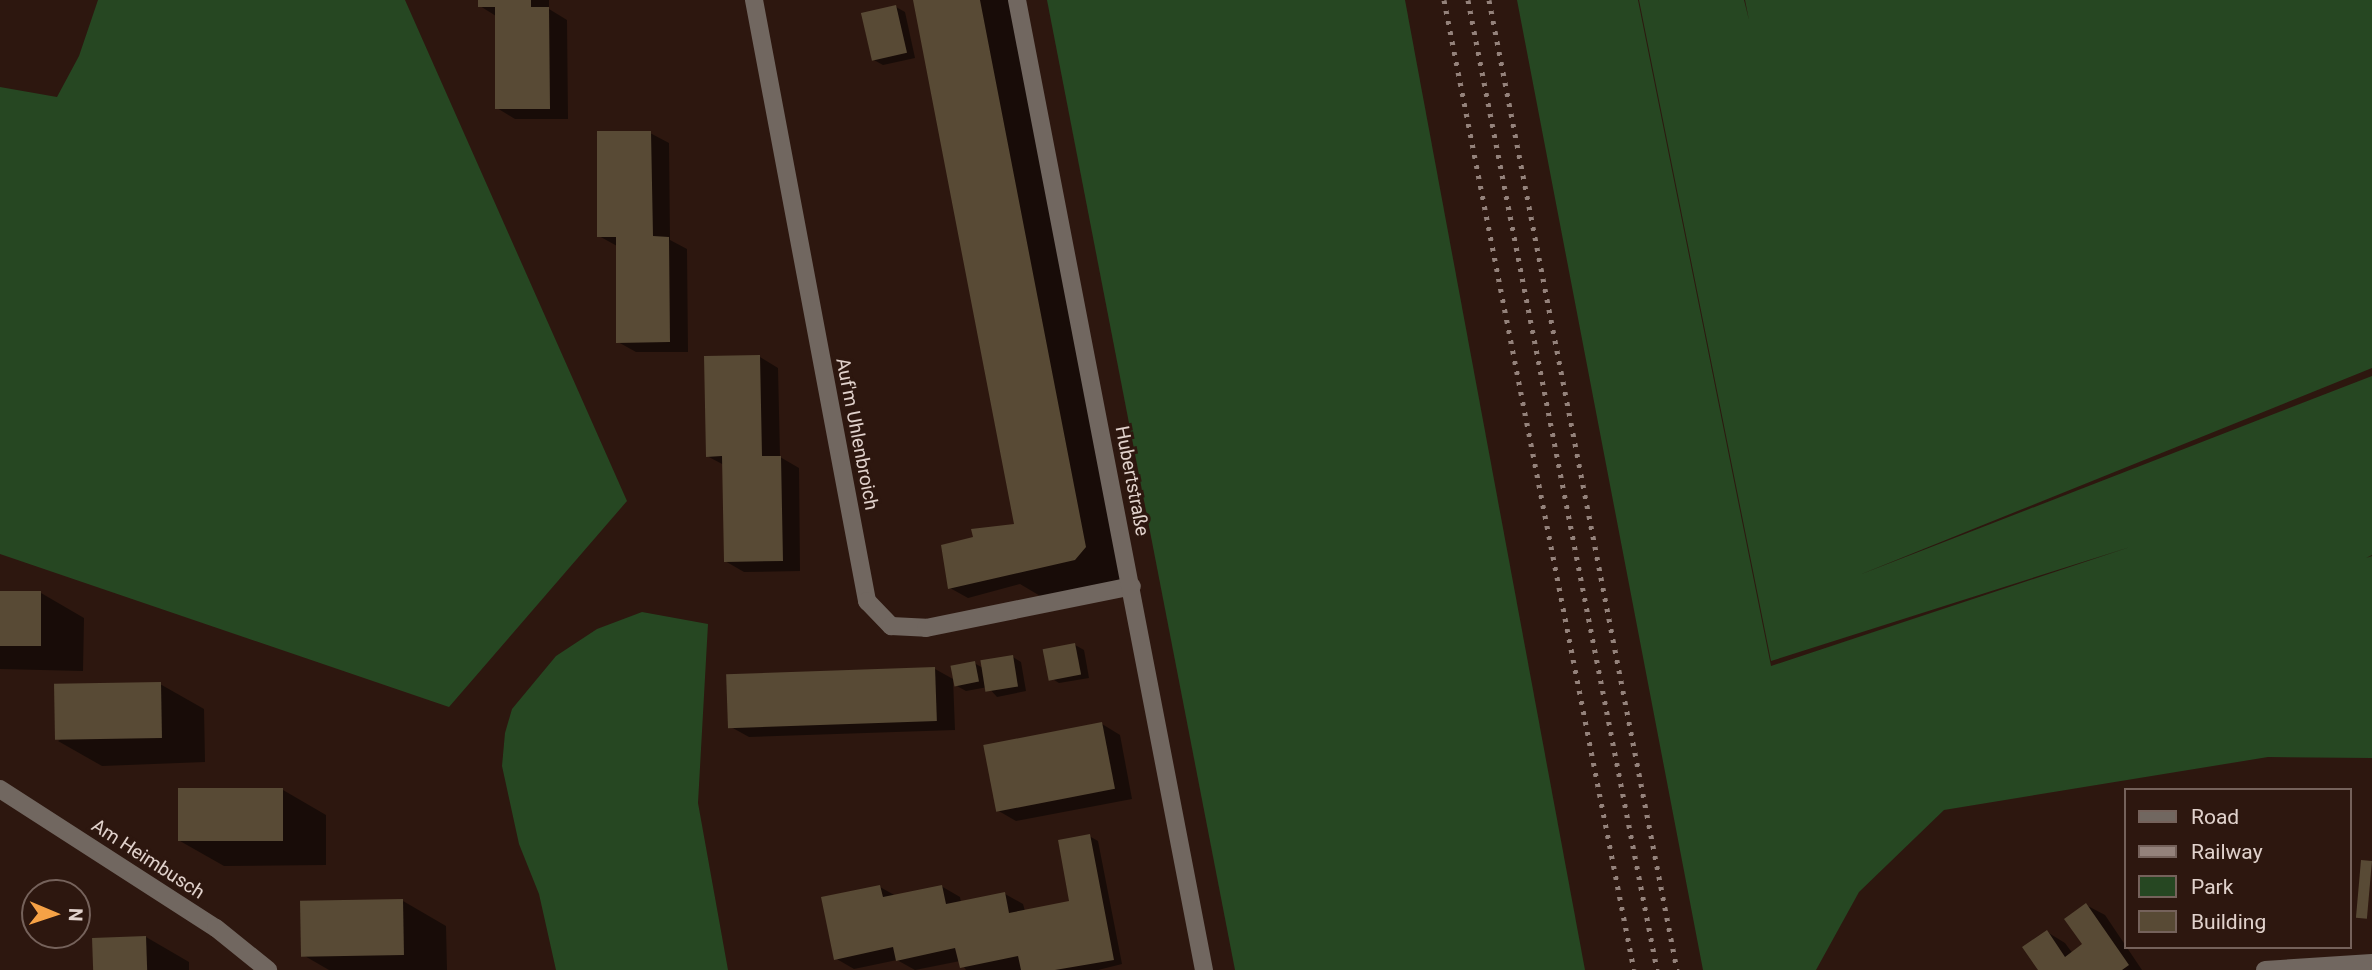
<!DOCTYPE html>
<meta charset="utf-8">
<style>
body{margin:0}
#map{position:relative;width:2372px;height:970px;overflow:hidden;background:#2d170f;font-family:Roboto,sans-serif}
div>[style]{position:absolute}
.green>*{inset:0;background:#264722}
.shadow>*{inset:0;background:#0007}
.building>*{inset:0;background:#584a35;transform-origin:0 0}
.minor>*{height:18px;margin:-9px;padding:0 9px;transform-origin:9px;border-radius:9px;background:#716760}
.rail>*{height:5px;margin-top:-2.5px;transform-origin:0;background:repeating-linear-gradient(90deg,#94827b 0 3.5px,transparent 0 10.5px)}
span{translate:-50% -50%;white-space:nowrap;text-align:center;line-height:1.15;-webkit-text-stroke:6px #2d170f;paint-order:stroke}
.street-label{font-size:19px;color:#e1d2cc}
.legend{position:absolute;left:2124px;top:788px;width:228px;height:161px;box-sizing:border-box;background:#2d170f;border:2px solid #75625b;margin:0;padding:9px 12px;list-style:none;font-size:21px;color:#e1d2cc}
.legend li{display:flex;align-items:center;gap:14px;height:35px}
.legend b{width:35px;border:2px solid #75625b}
.north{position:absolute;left:21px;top:879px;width:70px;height:70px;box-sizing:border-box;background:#2d170f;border:2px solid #75625b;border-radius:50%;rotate:92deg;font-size:19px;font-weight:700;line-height:28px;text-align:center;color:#e1d2cc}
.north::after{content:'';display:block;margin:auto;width:24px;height:32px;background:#f6a246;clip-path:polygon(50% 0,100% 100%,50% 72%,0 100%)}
</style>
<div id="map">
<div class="green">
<i style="clip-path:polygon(98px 0,405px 0,627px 501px,449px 707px,0 554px,0 87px,57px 97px,79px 56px)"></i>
<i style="clip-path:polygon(1047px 0,1405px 0,1585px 970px,1235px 970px)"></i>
<i style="clip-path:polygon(1517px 0,1638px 0,1771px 666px,2130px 547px,1771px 661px,1639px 0,1744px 0,1749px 20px,1745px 0,2372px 0,2372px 368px,1859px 575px,2372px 376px,2372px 555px,2366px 558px,2372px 556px,2372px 758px,2268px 757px,1944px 810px,1859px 892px,1816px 970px,1703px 970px)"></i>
<i style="clip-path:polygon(642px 612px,708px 624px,698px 803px,728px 970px,556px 970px,539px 894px,519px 844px,502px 766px,505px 733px,512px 709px,556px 656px,597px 629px)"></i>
</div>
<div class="shadow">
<i style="clip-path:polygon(480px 0,549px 0,549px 9px,567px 20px,568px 119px,515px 119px,497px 108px,496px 16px,480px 6px)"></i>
<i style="clip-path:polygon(915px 0,1017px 0,1128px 572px,1119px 584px,1047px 600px,1020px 584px,968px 598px,950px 588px,1016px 525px)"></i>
<i style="clip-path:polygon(896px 7px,905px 12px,915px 58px,883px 65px,874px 60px)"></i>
<i style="clip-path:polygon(650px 133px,669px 143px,670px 240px,687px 249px,688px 352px,636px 352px,618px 342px,617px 246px,599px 236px)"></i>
<i style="clip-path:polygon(760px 357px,778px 368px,780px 457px,799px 468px,800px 571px,744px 572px,725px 561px,724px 465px,707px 456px)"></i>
<i style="clip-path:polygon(0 592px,41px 593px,84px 618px,83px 671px,0 669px)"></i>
<i style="clip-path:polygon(1075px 645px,1084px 650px,1089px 678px,1059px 683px,1051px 678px)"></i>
<i style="clip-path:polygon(1013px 657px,1021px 662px,1026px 691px,997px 697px,988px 687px,966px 691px,957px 686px,974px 663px,985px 669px)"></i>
<i style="clip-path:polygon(935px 669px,953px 679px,955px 730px,749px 737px,731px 727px)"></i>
<i style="clip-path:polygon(160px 684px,204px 709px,205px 762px,102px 766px,58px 741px)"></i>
<i style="clip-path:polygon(1102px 724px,1120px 735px,1132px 799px,1016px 821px,997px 810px)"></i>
<i style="clip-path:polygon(283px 790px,326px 815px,326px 865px,224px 866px,180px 841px,179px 791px)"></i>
<i style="clip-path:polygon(1089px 836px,1098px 841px,1122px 964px,1098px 970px,966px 970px,960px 961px,915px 970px,897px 960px,854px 969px,835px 958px,880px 887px,896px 896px,941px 886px,960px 897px,961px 903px,1005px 894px,1023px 904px,1025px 911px,1069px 902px)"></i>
<i style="clip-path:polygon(403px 901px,446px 926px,447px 970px,329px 970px,303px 955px)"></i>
<i style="clip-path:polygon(2086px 905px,2105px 915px,2142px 970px,2040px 970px,2047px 932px,2065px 943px,2073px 954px,2084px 945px)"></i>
<i style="clip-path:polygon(146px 937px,189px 962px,189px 970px,95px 970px)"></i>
</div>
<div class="building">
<i style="clip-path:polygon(478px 0,531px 0,531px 7px,549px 7px,550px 109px,495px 109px,495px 7px,478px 7px)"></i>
<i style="clip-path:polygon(913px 0,980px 0,1086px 547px,1075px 560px,948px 589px,941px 545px,973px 537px,971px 529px,1014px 524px)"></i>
<i style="left:896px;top:5px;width:49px;height:36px;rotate:77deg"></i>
<i style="clip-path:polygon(597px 131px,651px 131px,653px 236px,669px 237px,670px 342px,616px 343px,616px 237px,597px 237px)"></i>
<i style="clip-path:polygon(760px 355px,762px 456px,781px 456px,783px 561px,724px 562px,722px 456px,706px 457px,704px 356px)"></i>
<i style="left:0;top:591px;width:41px;height:55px"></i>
<i style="left:1075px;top:643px;width:32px;height:33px;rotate:79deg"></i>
<i style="left:1013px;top:655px;width:32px;height:33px;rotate:81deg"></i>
<i style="left:975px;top:661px;width:21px;height:25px;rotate:79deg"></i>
<i style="left:935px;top:667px;width:54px;height:209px;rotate:88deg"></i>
<i style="left:161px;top:682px;width:56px;height:107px;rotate:89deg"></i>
<i style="left:1102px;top:722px;width:68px;height:121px;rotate:79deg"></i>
<i style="left:283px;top:788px;width:53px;height:105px;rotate:90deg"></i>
<i style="clip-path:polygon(1090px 834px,1114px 960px,1055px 970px,1021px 970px,1018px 956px,960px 968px,955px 948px,896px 961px,893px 947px,834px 960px,821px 897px,880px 885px,883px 897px,942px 885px,946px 904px,1005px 892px,1009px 913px,1069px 901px,1058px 840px)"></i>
<i style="left:2361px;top:860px;width:11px;height:58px;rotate:5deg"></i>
<i style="left:403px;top:899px;width:56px;height:103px;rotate:89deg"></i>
<i style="clip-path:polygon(2086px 903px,2129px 965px,2122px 970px,2038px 970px,2022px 947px,2047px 930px,2065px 957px,2082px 944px,2064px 919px)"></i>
<i style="left:146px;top:936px;width:34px;height:54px;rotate:88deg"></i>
</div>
<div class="minor">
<i style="left:754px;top:0;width:612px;rotate:79.35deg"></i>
<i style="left:867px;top:601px;width:35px;rotate:46deg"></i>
<i style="left:891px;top:626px;width:35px;rotate:3deg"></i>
<i style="left:926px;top:628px;width:210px;rotate:-11.5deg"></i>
<i style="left:1017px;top:0;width:988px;rotate:79.09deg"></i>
<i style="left:0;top:789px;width:257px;rotate:32.8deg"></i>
<i style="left:216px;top:928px;width:67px;rotate:38.9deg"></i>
<i style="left:2265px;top:970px;width:107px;rotate:-3.7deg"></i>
</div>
<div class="rail">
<i style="left:1444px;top:0;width:988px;rotate:78.92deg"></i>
<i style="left:1468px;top:0;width:988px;rotate:78.97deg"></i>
<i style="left:1489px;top:0;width:988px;rotate:79.03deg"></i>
</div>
<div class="street-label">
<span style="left:857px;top:434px;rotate:79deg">Auf'm Uhlenbroich</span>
<span style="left:1132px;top:481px;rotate:79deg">Hubertstraße</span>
<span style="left:148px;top:859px;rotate:33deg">Am Heimbusch</span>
</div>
<ul class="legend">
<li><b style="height:9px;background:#716760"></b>Road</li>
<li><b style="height:9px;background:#94827b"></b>Railway</li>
<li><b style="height:19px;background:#264722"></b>Park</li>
<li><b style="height:19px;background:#584a35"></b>Building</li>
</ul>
<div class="north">N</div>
</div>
